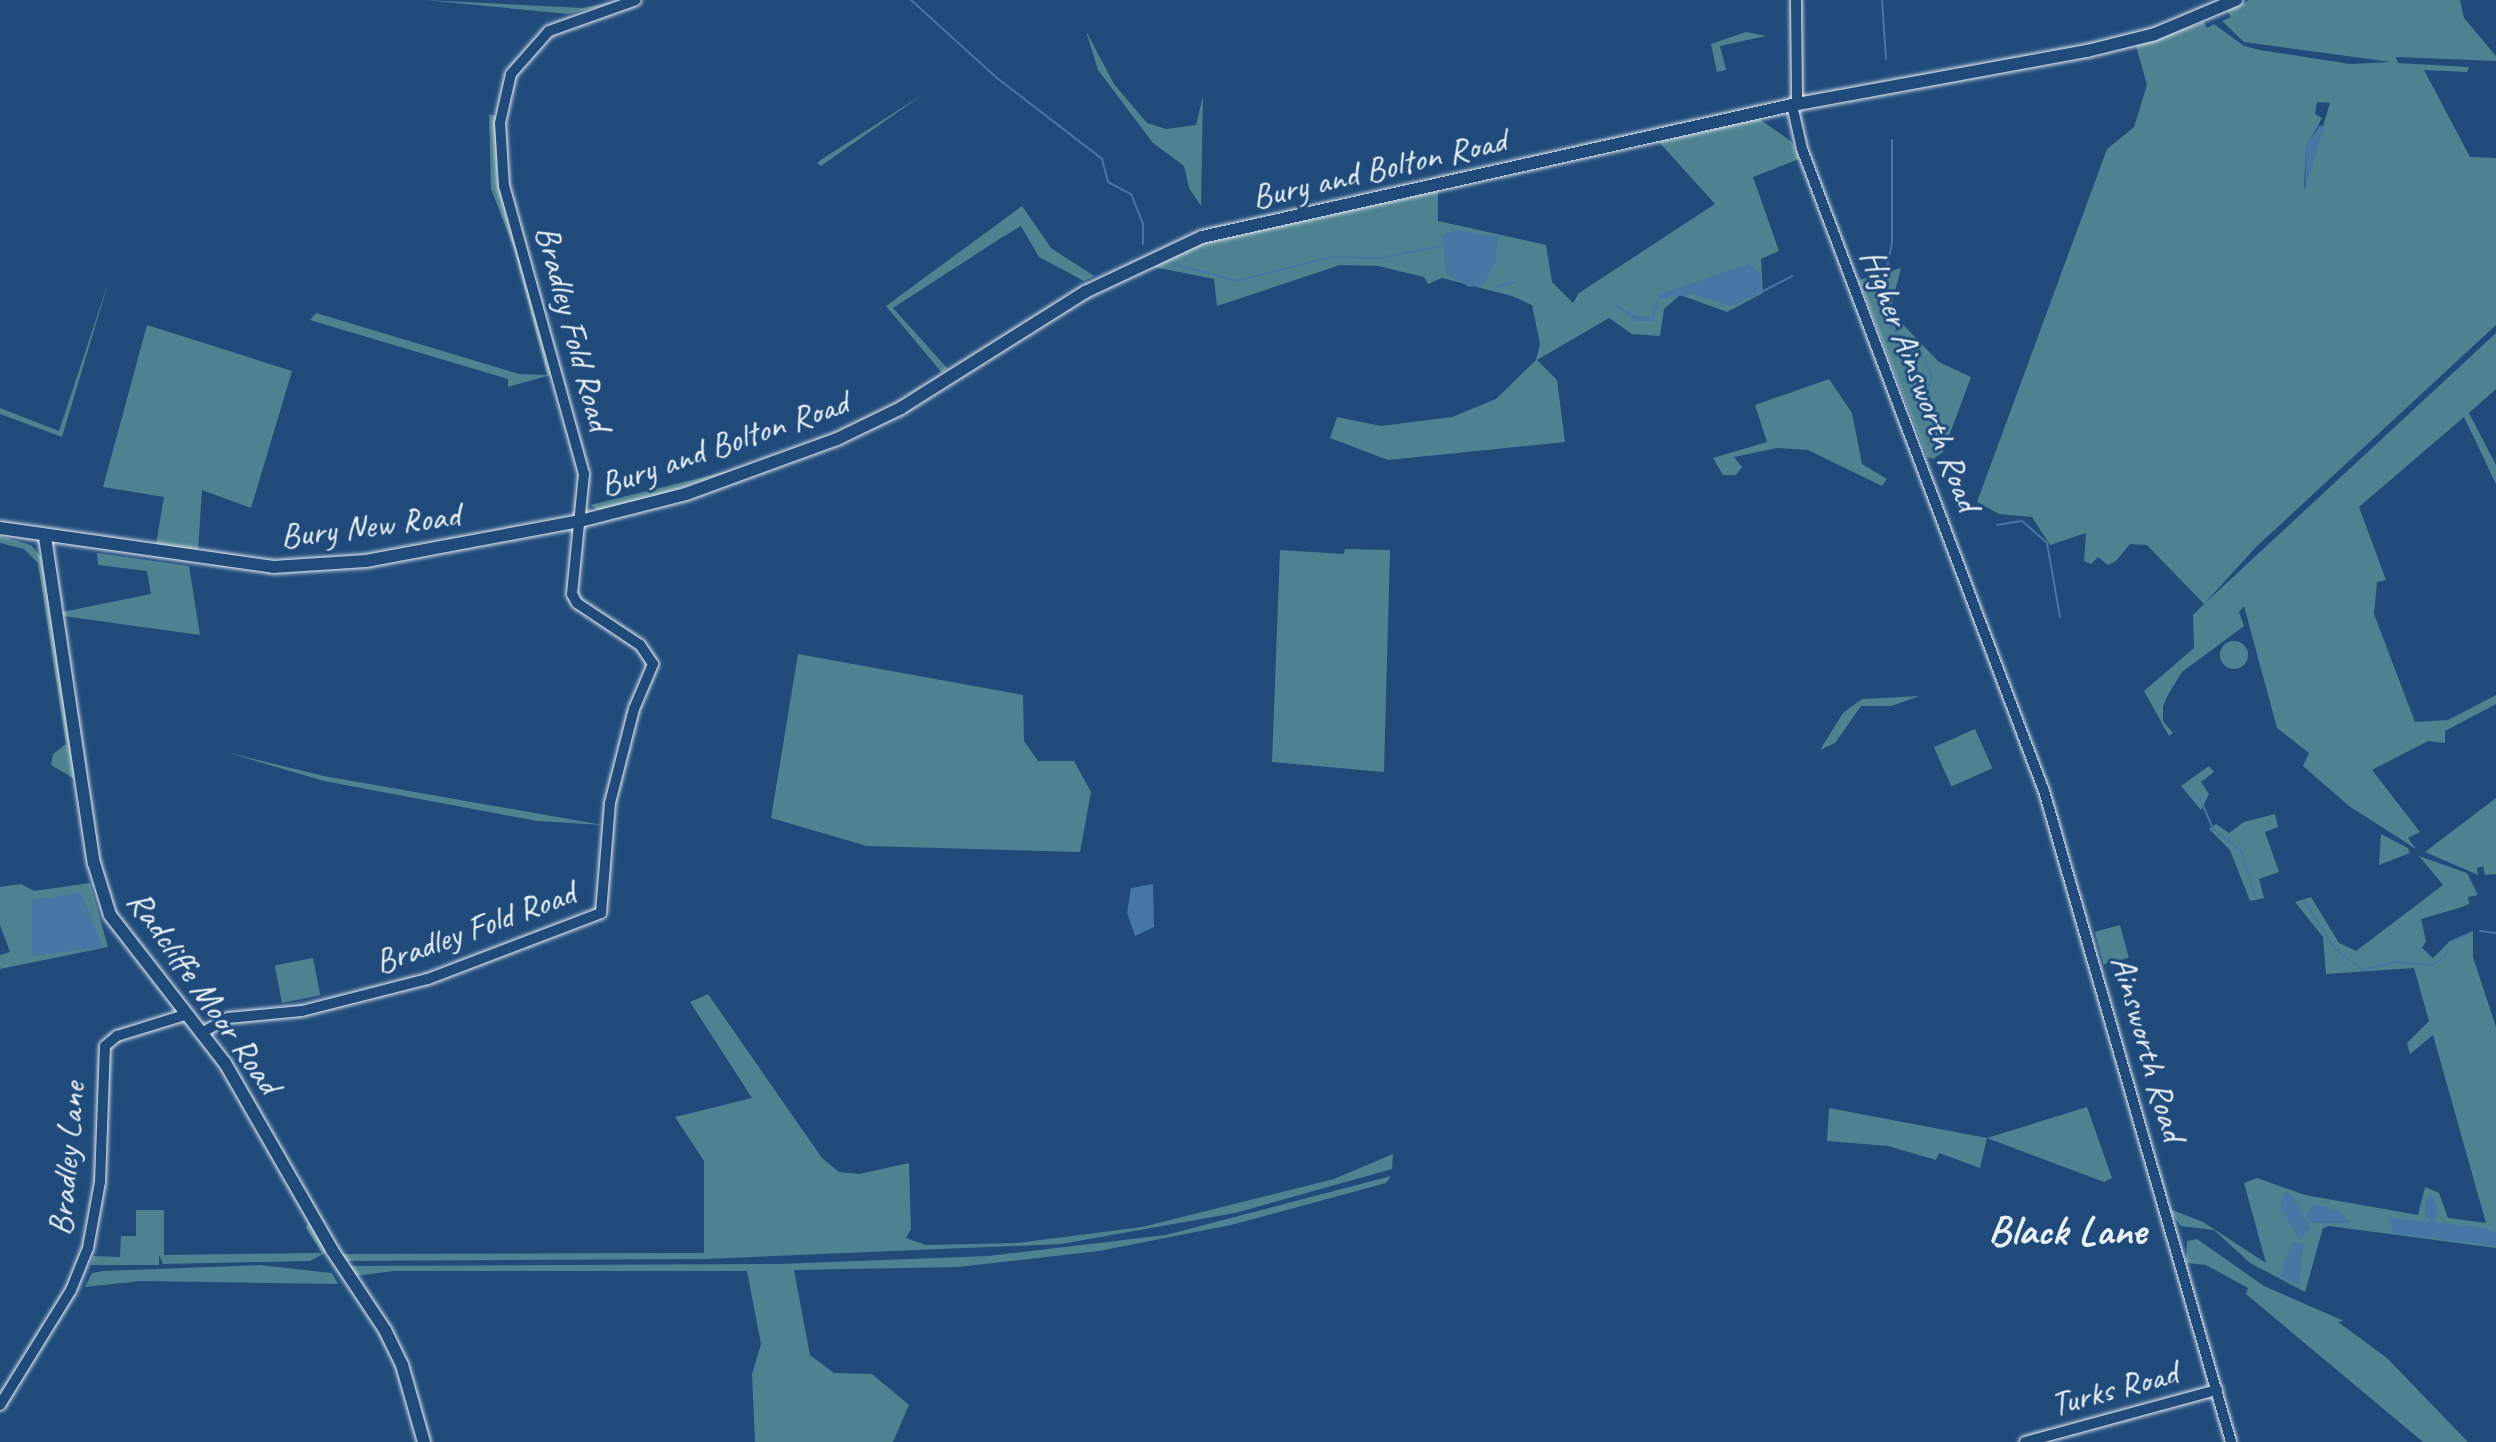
<!DOCTYPE html>
<style>
body{margin:0}
#map{position:relative;width:2496px;height:1442px;overflow:hidden;background:#1f4a7a;font-family:Caveat,sans-serif}
div>[style]{position:absolute}
.green>*{inset:0;background:#4e8290;transform-origin:0 0}
.round{border-radius:50%}
.water>*{inset:0;background:#4676a3}
.stream>*{height:2px;margin:-1px;padding:0 1px;transform-origin:1px;border-radius:1px;background:#4676a3}
.roads{filter:drop-shadow(0 0 2px #e8f1f8) drop-shadow(0 0 2px #e8f1f8)}
.tertiary>*{height:10px;margin:-5px;padding:0 5px;transform-origin:5px;border-radius:5px;background:#1f4a7a}
.secondary>*{height:10px;margin:-5px;padding:0 5px;transform-origin:5px;border-radius:5px;background:#1f4a7a}
.primary>*{height:12px;margin:-6px;padding:0 6px;transform-origin:6px;border-radius:6px;background:#1f4a7a}
.trunk>*{height:12px;margin:-6px;padding:0 6px;transform-origin:6px;border-radius:6px;background:#1f4a7a}
span{translate:-50% -50%;white-space:nowrap;text-align:center;line-height:1.15;-webkit-text-stroke:6px #1f4a7a;paint-order:stroke}
.street-label{font-size:35px;color:#e8f1f8}
.district-label{font-size:42px;color:#e8f1f8;font-weight:700}
</style>
<div id="map">
<div class="green">
<i style="clip-path:polygon(424px 0,583px 8px,621px 1px,568px 14px)"></i>
<i style="clip-path:polygon(evenodd,2249px 0,2460px 0,2464px 18px,2496px 56px,2496px 61px,2396px 57px,2398px 63px,2469px 67px,2467px 72px,2424px 70px,2470px 157px,2496px 158px,2496px 325px,2256px 547px,2204px 604px,2496px 333px,2496px 389px,2469px 413px,2496px 465px,2496px 484px,2464px 417px,2359px 507px,2386px 580px,2377px 582px,2374px 614px,2415px 722px,2448px 720px,2496px 695px,2496px 704px,2445px 731px,2445px 743px,2428px 741px,2372px 770px,2420px 832px,2408px 838px,2416px 849px,2349px 806px,2303px 766px,2309px 753px,2277px 728px,2244px 606px,2239px 612px,2244px 626px,2182px 672px,2169px 693px,2163px 706px,2163px 721px,2173px 733px,2169px 736px,2144px 691px,2194px 648px,2193px 615px,2204px 604px,2147px 545px,2130px 544px,2116px 561px,2108px 565px,2098px 557px,2091px 564px,2084px 561px,2086px 533px,2050px 545px,2032px 517px,1999px 514px,1977px 502px,2107px 149px,2134px 127px,2147px 85px,2136px 46px,2204px 22px,2207px 28px,2214px 24px,2244px 46px,2260px 50px,2350px 64px,2391px 62px,2244px 42px,2222px 21px,2231px 17px,2227px 11px,2249px 0,2317px 102px,2330px 103px,2304px 189px,2306px 148px,2322px 118px,2315px 114px,2317px 102px)"></i>
<i style="clip-path:polygon(1086px 31px,1114px 84px,1147px 123px,1166px 129px,1196px 125px,1203px 96px,1201px 206px,1189px 188px,1184px 166px,1153px 143px,1098px 70px)"></i>
<i style="clip-path:polygon(1746px 32px,1766px 36px,1720px 46px,1726px 70px,1717px 72px,1711px 44px)"></i>
<i style="clip-path:polygon(925px 93px,821px 166px,817px 163px,822px 159px)"></i>
<i style="clip-path:polygon(489px 114px,496px 116px,497px 177px,554px 374px,508px 387px,508px 379px,310px 320px,316px 313px,519px 374px,547px 375px,514px 248px,491px 189px)"></i>
<i style="clip-path:polygon(1758px 118px,1792px 142px,1799px 159px,1753px 177px,1779px 251px,1761px 259px,1763px 293px,1727px 312px,1680px 295px,1664px 309px,1660px 336px,1632px 334px,1609px 318px,1537px 360px,1557px 380px,1565px 442px,1388px 460px,1330px 438px,1337px 417px,1381px 426px,1452px 417px,1496px 399px,1536px 360px,1540px 344px,1532px 305px,1512px 296px,1442px 278px,1428px 284px,1424px 277px,1378px 266px,1340px 265px,1217px 306px,1214px 279px,1154px 267px,1202px 243px,1438px 191px,1438px 221px,1546px 245px,1552px 282px,1573px 303px,1579px 293px,1715px 204px,1659px 142px)"></i>
<i style="clip-path:polygon(1022px 206px,1051px 248px,1094px 276px,1084px 281px,1039px 257px,1021px 226px,1001px 238px,893px 308px,948px 369px,942px 373px,886px 306px)"></i>
<i style="clip-path:polygon(1901px 268px,1890px 311px,1939px 362px,1971px 377px,1943px 452px,1933px 459px,1927px 457px,1859px 280px)"></i>
<i style="clip-path:polygon(110px 277px,62px 437px,0 414px,0 408px,59px 431px)"></i>
<i style="clip-path:polygon(147px 325px,292px 371px,251px 508px,202px 490px,198px 551px,156px 544px,164px 497px,103px 487px)"></i>
<i style="clip-path:polygon(1829px 379px,1852px 413px,1862px 464px,1887px 479px,1882px 486px,1808px 450px,1777px 448px,1734px 457px,1742px 467px,1736px 475px,1723px 475px,1713px 458px,1767px 442px,1755px 405px)"></i>
<i style="clip-path:polygon(741px 468px,653px 497px,598px 510px,590px 505px)"></i>
<i style="clip-path:polygon(0 536px,31px 545px,41px 557px,75px 779px,51px 765px,53px 754px,66px 744px,38px 563px,24px 549px,0 543px)"></i>
<i style="clip-path:polygon(1345px 549px,1390px 550px,1384px 772px,1272px 762px,1280px 550px,1344px 554px)"></i>
<i style="clip-path:polygon(97px 553px,189px 566px,200px 635px,63px 616px,62px 612px,151px 594px,147px 571px,98px 565px)"></i>
<i class="round" style="left:2220px;top:641px;width:28px;height:28px"></i>
<i style="clip-path:polygon(798px 654px,1023px 695px,1024px 741px,1038px 761px,1074px 761px,1091px 792px,1080px 852px,867px 846px,771px 818px)"></i>
<i style="clip-path:polygon(1920px 696px,1891px 706px,1861px 706px,1835px 743px,1820px 750px,1843px 713px,1862px 699px)"></i>
<i style="left:1975px;top:729px;width:43px;height:45px;rotate:66deg"></i>
<i style="clip-path:polygon(225px 752px,324px 776px,603px 825px,537px 821px,324px 781px)"></i>
<i style="clip-path:polygon(2209px 766px,2214px 772px,2201px 782px,2209px 794px,2201px 810px,2181px 786px)"></i>
<i style="clip-path:polygon(2496px 798px,2496px 874px,2485px 875px,2483px 866px,2477px 868px,2478px 875px,2425px 852px)"></i>
<i style="clip-path:polygon(2275px 814px,2278px 827px,2265px 832px,2279px 872px,2259px 879px,2264px 898px,2250px 901px,2230px 850px,2209px 829px,2216px 824px,2229px 833px,2244px 822px)"></i>
<i style="clip-path:polygon(2381px 834px,2408px 848px,2410px 853px,2379px 865px)"></i>
<i style="clip-path:polygon(2419px 856px,2467px 873px,2478px 895px,2468px 897px,2469px 904px,2459px 908px,2421px 919px,2426px 941px,2422px 948px,2433px 958px,2450px 941px,2473px 931px,2473px 957px,2496px 1027px,2496px 1248px,2329px 1226px,2323px 1228px,2305px 1292px,2250px 1263px,2214px 1230px,2181px 1226px,2167px 1208px,2203px 1222px,2266px 1263px,2244px 1183px,2257px 1178px,2305px 1195px,2418px 1215px,2425px 1187px,2439px 1193px,2448px 1218px,2486px 1223px,2433px 1035px,2410px 1054px,2407px 1043px,2429px 1021px,2414px 968px,2326px 974px,2323px 937px,2295px 902px,2311px 897px,2339px 943px,2356px 951px,2443px 885px)"></i>
<i style="clip-path:polygon(90px 883px,108px 947px,0 969px,0 955px,10px 952px,0 925px,0 887px,21px 884px,34px 891px)"></i>
<i style="left:2120px;top:925px;width:34px;height:26px;rotate:75deg"></i>
<i style="left:313px;top:958px;width:38px;height:39px;rotate:79deg"></i>
<i style="clip-path:polygon(708px 994px,822px 1158px,839px 1172px,859px 1174px,909px 1163px,911px 1229px,906px 1238px,926px 1245px,1017px 1243px,1142px 1227px,1334px 1179px,1393px 1154px,1392px 1169px,1235px 1213px,1061px 1244px,705px 1259px,346px 1261px,341px 1254px,704px 1253px,704px 1161px,675px 1117px,752px 1098px,690px 1002px)"></i>
<i style="clip-path:polygon(2087px 1107px,2112px 1178px,2104px 1182px,1987px 1138px,1980px 1168px,1939px 1153px,1936px 1160px,1888px 1146px,1827px 1141px,1829px 1108px,1987px 1138px)"></i>
<i style="clip-path:polygon(1391px 1176px,1386px 1183px,1231px 1225px,1099px 1251px,958px 1267px,794px 1270px,810px 1355px,834px 1373px,872px 1374px,909px 1405px,893px 1442px,755px 1442px,752px 1374px,761px 1344px,747px 1271px,393px 1271px,356px 1276px,349px 1266px,779px 1264px,988px 1256px,1166px 1235px)"></i>
<i style="clip-path:polygon(136px 1210px,164px 1210px,164px 1255px,322px 1253px,306px 1228px,310px 1220px,330px 1250px,310px 1261px,163px 1264px,159px 1255px,159px 1265px,91px 1265px,93px 1256px,120px 1257px,121px 1236px,136px 1236px)"></i>
<i style="clip-path:polygon(2197px 1239px,2264px 1286px,2344px 1321px,2338px 1322px,2387px 1358px,2468px 1442px,2423px 1442px,2246px 1294px,2248px 1288px,2206px 1265px,2186px 1263px,2187px 1241px)"></i>
<i style="clip-path:polygon(260px 1265px,332px 1273px,338px 1284px,140px 1281px,85px 1287px,92px 1273px,103px 1271px)"></i>
</div>
<div class="water">
<i style="clip-path:polygon(2320px 125px,2324px 127px,2305px 191px,2306px 146px)"></i>
<i style="clip-path:polygon(1458px 230px,1498px 237px,1496px 261px,1483px 285px,1469px 287px,1446px 273px,1442px 235px)"></i>
<i style="clip-path:polygon(1748px 264px,1760px 273px,1761px 293px,1732px 306px,1692px 294px,1659px 299px,1653px 321px,1636px 321px,1604px 298px,1636px 316px,1651px 317px,1660px 294px)"></i>
<i style="clip-path:polygon(1153px 884px,1154px 927px,1135px 936px,1127px 913px,1131px 888px)"></i>
<i style="clip-path:polygon(81px 893px,103px 947px,31px 956px,31px 900px)"></i>
<i style="clip-path:polygon(2284px 1192px,2293px 1196px,2311px 1229px,2300px 1240px,2280px 1208px)"></i>
<i style="clip-path:polygon(2427px 1195px,2434px 1197px,2438px 1209px,2434px 1222px,2486px 1228px,2496px 1233px,2496px 1246px,2392px 1233px,2390px 1218px,2431px 1222px,2425px 1214px)"></i>
<i style="clip-path:polygon(2313px 1204px,2340px 1211px,2350px 1223px,2312px 1223px,2306px 1216px)"></i>
<i style="clip-path:polygon(2292px 1242px,2303px 1244px,2299px 1285px,2280px 1277px)"></i>
</div>
<div class="stream">
<i style="left:911px;top:0;width:116px;rotate:42.2deg"></i>
<i style="left:997px;top:78px;width:133px;rotate:37.6deg"></i>
<i style="left:1102px;top:159px;width:24px;rotate:75deg"></i>
<i style="left:1108px;top:182px;width:26px;rotate:28deg"></i>
<i style="left:1131px;top:194px;width:31px;rotate:68deg"></i>
<i style="left:1143px;top:223px;width:21px;rotate:90deg"></i>
<i style="left:1882px;top:0;width:59px;rotate:86.1deg"></i>
<i style="left:1892px;top:140px;width:103px;rotate:90deg"></i>
<i style="left:1892px;top:243px;width:64px;rotate:101.7deg"></i>
<i style="left:1879px;top:306px;width:18px;rotate:68deg"></i>
<i style="left:1886px;top:323px;width:56px;rotate:42.8deg"></i>
<i style="left:1927px;top:361px;width:16px;rotate:72deg"></i>
<i style="left:1932px;top:376px;width:20px;rotate:105deg"></i>
<i style="left:1927px;top:395px;width:44px;rotate:72.8deg"></i>
<i style="left:1171px;top:263px;width:68px;rotate:15.3deg"></i>
<i style="left:1237px;top:281px;width:96px;rotate:-14.5deg"></i>
<i style="left:1330px;top:257px;width:50px;rotate:1.1deg"></i>
<i style="left:1380px;top:258px;width:63px;rotate:-11deg"></i>
<i style="left:1498px;top:287px;width:17px;rotate:-17deg"></i>
<i style="left:1761px;top:292px;width:35px;rotate:-27deg"></i>
<i style="left:1997px;top:525px;width:25px;rotate:-9deg"></i>
<i style="left:2022px;top:521px;width:33px;rotate:41deg"></i>
<i style="left:2047px;top:543px;width:75px;rotate:80deg"></i>
<i style="left:2199px;top:796px;width:36px;rotate:67deg"></i>
<i style="left:2213px;top:829px;width:36px;rotate:38deg"></i>
<i style="left:2241px;top:851px;width:49px;rotate:72.3deg"></i>
<i style="left:2304px;top:901px;width:57px;rotate:57.1deg"></i>
<i style="left:2335px;top:949px;width:35px;rotate:37deg"></i>
<i style="left:2363px;top:970px;width:34px;rotate:-14deg"></i>
<i style="left:2396px;top:962px;width:36px;rotate:5deg"></i>
<i style="left:2432px;top:965px;width:15px;rotate:-32deg"></i>
<i style="left:2445px;top:957px;width:10px;rotate:-73deg"></i>
<i style="left:2480px;top:931px;width:16px;rotate:7deg"></i>
<i style="left:2453px;top:941px;width:20px;rotate:-24deg"></i>
</div>
<div class="roads">
<div class="tertiary">
<i style="left:203px;top:1032px;width:29px;rotate:-29deg"></i>
<i style="left:228px;top:1018px;width:74px;rotate:-5.4deg"></i>
<i style="left:302px;top:1011px;width:130px;rotate:-14.3deg"></i>
<i style="left:428px;top:979px;width:185px;rotate:-20.9deg"></i>
<i style="left:601px;top:913px;width:110px;rotate:-85.3deg"></i>
<i style="left:610px;top:803px;width:97px;rotate:-75.7deg"></i>
<i style="left:634px;top:709px;width:49px;rotate:-67.1deg"></i>
<i style="left:653px;top:664px;width:23px;rotate:-124deg"></i>
<i style="left:640px;top:645px;width:76px;rotate:-146.3deg"></i>
<i style="left:577px;top:603px;width:10px;rotate:-119deg"></i>
<i style="left:572px;top:594px;width:121px;rotate:-84.3deg"></i>
<i style="left:584px;top:474px;width:299px;rotate:-105.5deg"></i>
<i style="left:504px;top:186px;width:63px;rotate:-93.6deg"></i>
<i style="left:500px;top:123px;width:50px;rotate:-77.3deg"></i>
<i style="left:511px;top:74px;width:57px;rotate:-48.5deg"></i>
<i style="left:549px;top:31px;width:92px;rotate:-19.6deg"></i>
<i style="left:0;top:1405px;width:135px;rotate:-58.3deg"></i>
<i style="left:71px;top:1290px;width:45px;rotate:-68deg"></i>
<i style="left:88px;top:1248px;width:67px;rotate:-79.7deg"></i>
<i style="left:100px;top:1182px;width:136px;rotate:-87.9deg"></i>
<i style="left:105px;top:1046px;width:16px;rotate:-40deg"></i>
<i style="left:117px;top:1036px;width:74px;rotate:-17.2deg"></i>
<i style="left:2025px;top:1442px;width:199px;rotate:-15.2deg"></i>
</div>
<div class="secondary">
<i style="left:1796px;top:0;width:104px;rotate:89.4deg"></i>
<i style="left:1792px;top:105px;width:45px;rotate:77.2deg"></i>
<i style="left:1802px;top:149px;width:686px;rotate:69.35deg"></i>
<i style="left:2044px;top:791px;width:677px;rotate:73.97deg"></i>
</div>
<div class="primary">
<i style="left:45px;top:537px;width:330px;rotate:81.5deg"></i>
<i style="left:94px;top:863px;width:54px;rotate:72.9deg"></i>
<i style="left:110px;top:915px;width:187px;rotate:52.2deg"></i>
<i style="left:225px;top:1063px;width:215px;rotate:60.2deg"></i>
<i style="left:332px;top:1250px;width:96px;rotate:56.5deg"></i>
<i style="left:385px;top:1330px;width:39px;rotate:64deg"></i>
<i style="left:402px;top:1365px;width:80px;rotate:74.1deg"></i>
</div>
<div class="trunk">
<i style="left:0;top:528px;width:276px;rotate:8.1deg"></i>
<i style="left:273px;top:567px;width:93px;rotate:-3.7deg"></i>
<i style="left:366px;top:561px;width:218px;rotate:-10.6deg"></i>
<i style="left:580px;top:521px;width:109px;rotate:-14.3deg"></i>
<i style="left:686px;top:494px;width:161px;rotate:-20deg"></i>
<i style="left:837px;top:439px;width:71px;rotate:-25.8deg"></i>
<i style="left:901px;top:408px;width:218px;rotate:-32.2deg"></i>
<i style="left:1085px;top:292px;width:129px;rotate:-25.2deg"></i>
<i style="left:1202px;top:237px;width:605px;rotate:-12.61deg"></i>
<i style="left:1792px;top:105px;width:300px;rotate:-10.4deg"></i>
<i style="left:2087px;top:51px;width:70px;rotate:-14deg"></i>
<i style="left:2155px;top:34px;width:88px;rotate:-22.8deg"></i>
</div>
</div>
<div class="street-label">
<span style="left:1379px;top:169px;rotate:-13deg">Bury and Bolton Road</span>
<span style="left:573px;top:328px;rotate:75deg">Bradley Fold Road</span>
<span style="left:1920px;top:380px;rotate:69deg">Higher Ainsworth Road</span>
<span style="left:724px;top:444px;rotate:-19deg">Bury and Bolton Road</span>
<span style="left:370px;top:526px;rotate:-7deg">Bury New Road</span>
<span style="left:475px;top:928px;rotate:-20deg">Bradley Fold Road</span>
<span style="left:204px;top:992px;rotate:55deg">Radcliffe Moor Road</span>
<span style="left:2148px;top:1048px;rotate:74deg">Ainsworth Road</span>
<span style="left:67px;top:1159px;rotate:-85deg">Bradley Lane</span>
<span style="left:2114px;top:1389px;rotate:-15deg">Turks Road</span>
</div>
<div class="district-label">
<span style="left:2067px;top:1231px">Black Lane</span>
</div>
</div>
